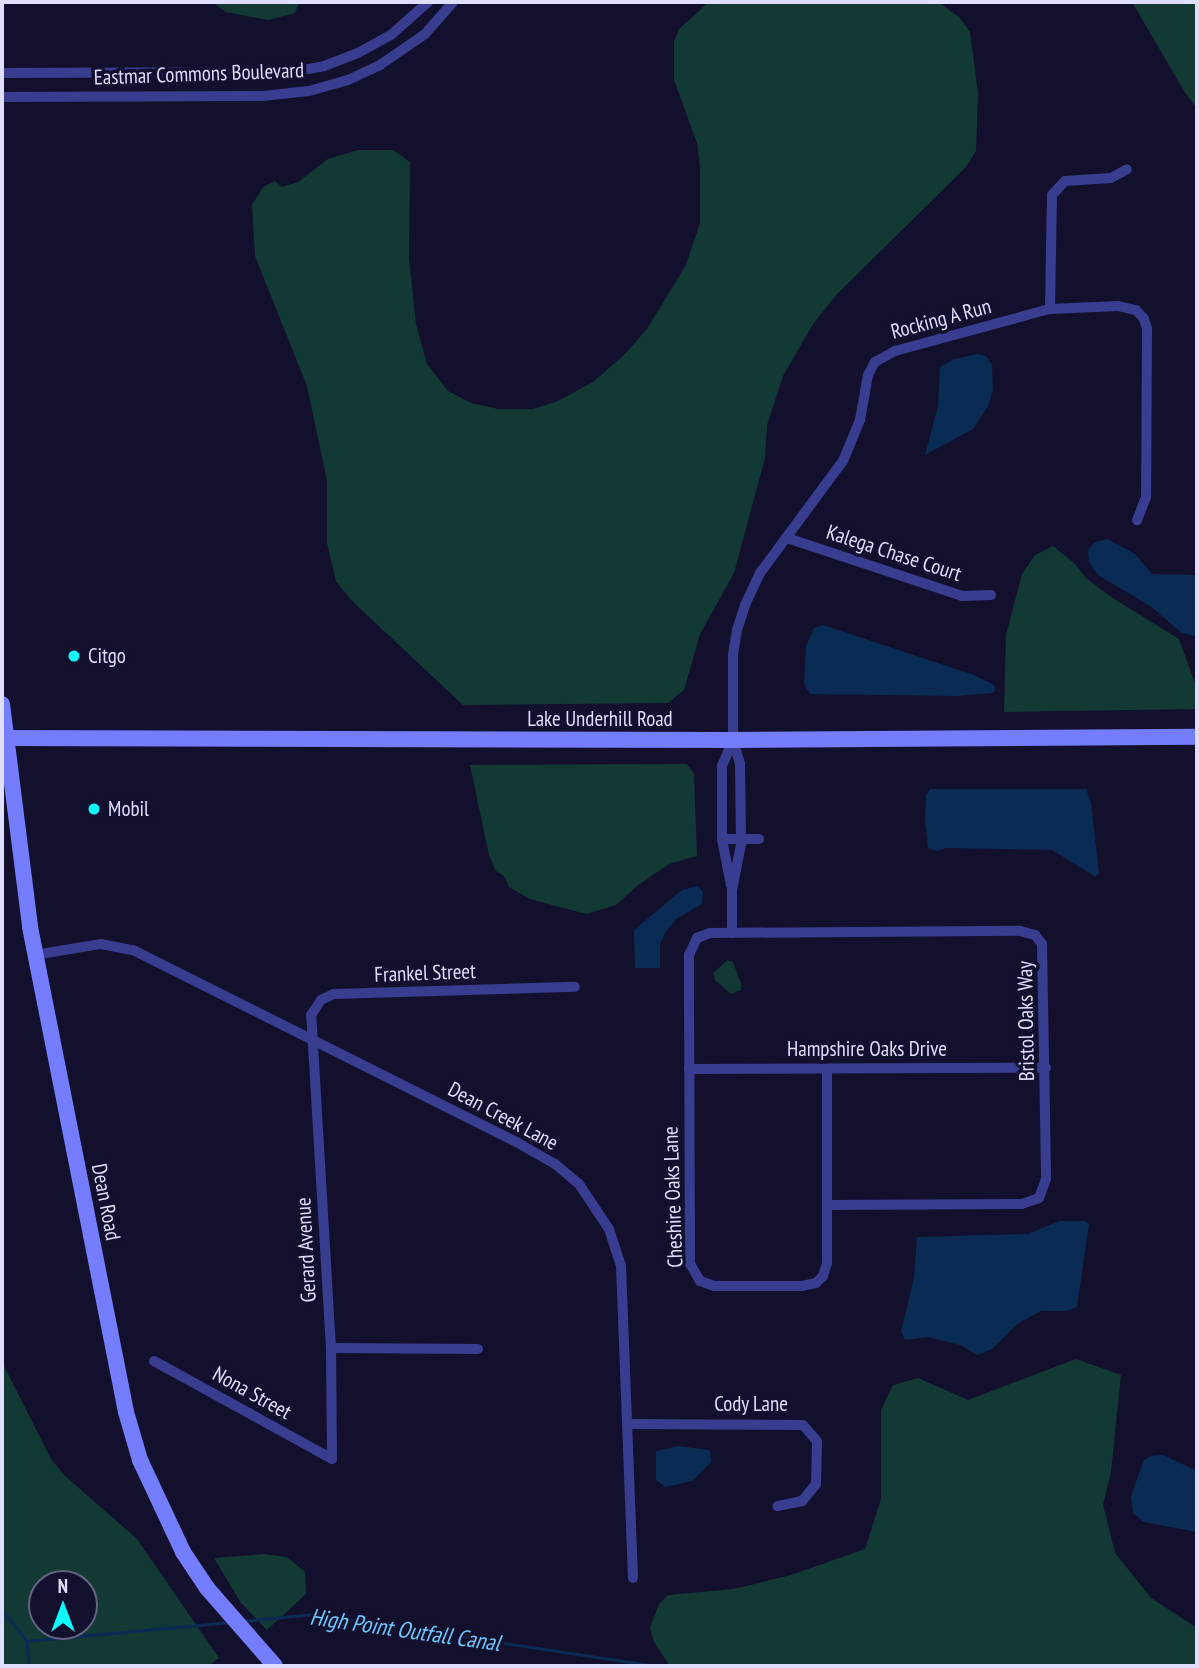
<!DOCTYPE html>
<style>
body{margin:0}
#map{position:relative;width:1199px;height:1668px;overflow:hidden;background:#13102e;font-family:"PT Sans Narrow",sans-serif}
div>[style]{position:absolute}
.green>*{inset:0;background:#133935}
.water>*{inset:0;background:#0a2b54}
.stream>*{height:2.5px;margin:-1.25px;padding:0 1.25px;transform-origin:1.25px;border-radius:1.25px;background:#0a2b54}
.street>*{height:10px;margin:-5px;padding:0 5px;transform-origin:5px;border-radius:5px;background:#393d90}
.secondary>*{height:16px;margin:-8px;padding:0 8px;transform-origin:8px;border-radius:8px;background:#757dff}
.dots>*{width:19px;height:19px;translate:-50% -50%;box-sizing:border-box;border:4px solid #13102e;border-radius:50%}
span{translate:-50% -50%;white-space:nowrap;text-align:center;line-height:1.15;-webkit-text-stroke:7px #13102e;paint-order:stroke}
.street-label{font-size:21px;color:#dfdeff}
.poi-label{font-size:21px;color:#dfdeff}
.left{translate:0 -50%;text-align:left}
.water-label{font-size:23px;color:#6cc7ff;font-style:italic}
.frame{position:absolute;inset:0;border:4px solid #dfdeff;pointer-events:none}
.north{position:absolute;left:28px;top:1570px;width:70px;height:70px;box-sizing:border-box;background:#13102e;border:2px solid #656282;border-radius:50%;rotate:0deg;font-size:19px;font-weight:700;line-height:28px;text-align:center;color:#dfdeff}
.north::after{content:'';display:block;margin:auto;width:24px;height:32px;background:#0afaff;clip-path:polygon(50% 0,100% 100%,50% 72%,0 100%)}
</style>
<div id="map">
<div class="green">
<i style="clip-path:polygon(212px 2px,299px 2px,295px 13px,268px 20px,226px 12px)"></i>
<i style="clip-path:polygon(709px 2px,938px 2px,960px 18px,970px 32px,978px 93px,976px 151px,966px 167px,837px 294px,813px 324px,783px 376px,767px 425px,765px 458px,734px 573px,700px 634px,684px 690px,668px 703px,463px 705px,352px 601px,336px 581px,327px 543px,327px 481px,307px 386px,255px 256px,252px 205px,263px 187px,275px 181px,282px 187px,298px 182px,328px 159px,358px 150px,393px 150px,410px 162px,409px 259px,416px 324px,427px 364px,448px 391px,471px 403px,498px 409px,533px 409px,558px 401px,593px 382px,624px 355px,647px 329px,686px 265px,700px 223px,700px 167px,697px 143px,674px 80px,674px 42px,679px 29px)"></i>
<i style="clip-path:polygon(1132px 2px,1197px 2px,1197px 109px,1184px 91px)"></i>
<i style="clip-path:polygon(1053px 546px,1075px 564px,1086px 578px,1111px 597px,1179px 639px,1197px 689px,1197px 709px,1004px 712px,1006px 635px,1022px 574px,1035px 555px)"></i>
<i style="clip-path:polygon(687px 764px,694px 774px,697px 856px,669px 864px,637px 886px,616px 905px,586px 914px,530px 899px,509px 887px,504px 876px,496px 871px,489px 855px,470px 765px)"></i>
<i style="clip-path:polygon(728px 960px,733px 962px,741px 984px,741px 990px,731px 994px,715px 980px,713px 973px)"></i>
<i style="clip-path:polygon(1076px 1359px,1121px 1375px,1111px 1472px,1103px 1505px,1115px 1553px,1151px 1598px,1197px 1628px,1197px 1666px,670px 1666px,654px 1642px,650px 1628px,659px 1604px,668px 1595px,734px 1589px,791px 1575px,865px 1549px,881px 1499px,881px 1410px,893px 1385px,918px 1378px,968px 1400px)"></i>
<i style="clip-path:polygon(evenodd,2px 1362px,51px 1459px,64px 1475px,137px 1539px,219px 1658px,208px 1666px,2px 1666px,2px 1362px,42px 1584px,84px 1584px,84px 1626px,42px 1626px,42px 1584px)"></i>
<i style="clip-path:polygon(264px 1554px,287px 1557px,305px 1572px,306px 1594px,267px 1630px,241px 1603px,214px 1558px)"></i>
</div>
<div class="water">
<i style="clip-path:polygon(978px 354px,986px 356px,992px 365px,993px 390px,988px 406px,973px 429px,925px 455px,938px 406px,940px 367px,954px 359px)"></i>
<i style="clip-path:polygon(1107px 539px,1135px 554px,1152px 574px,1197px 575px,1197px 636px,1182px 633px,1150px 606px,1098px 575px,1089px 562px,1088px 550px,1095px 542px)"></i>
<i style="clip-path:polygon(823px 625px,974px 675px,994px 685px,995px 690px,993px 693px,957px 696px,810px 694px,804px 684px,806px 646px,814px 628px)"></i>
<i style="clip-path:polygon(930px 789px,1086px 789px,1091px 803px,1099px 873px,1096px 877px,1052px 850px,946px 848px,937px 851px,928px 848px,925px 821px,926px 795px)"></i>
<i style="clip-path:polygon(698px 886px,703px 892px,702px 904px,676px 919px,665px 933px,660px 944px,660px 968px,635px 968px,634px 930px,682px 890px)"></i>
<i style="clip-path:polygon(1060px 1221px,1084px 1221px,1089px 1224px,1077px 1307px,1066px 1311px,1041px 1311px,1017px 1324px,992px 1349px,977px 1355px,960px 1345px,928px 1337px,905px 1340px,901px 1331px,914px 1278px,917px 1237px,1028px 1234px)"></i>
<i style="clip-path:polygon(678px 1446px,710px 1450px,711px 1462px,692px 1481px,665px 1487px,656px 1480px,656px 1451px)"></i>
<i style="clip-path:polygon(1163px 1455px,1197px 1471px,1197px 1532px,1144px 1522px,1133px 1513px,1131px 1496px,1144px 1460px,1151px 1456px)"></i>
</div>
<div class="stream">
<i style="left:2px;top:1610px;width:40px;rotate:51deg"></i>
<i style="left:27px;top:1641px;width:25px;rotate:85deg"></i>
<i style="left:243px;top:1621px;width:70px;rotate:-5.7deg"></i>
<i style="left:313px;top:1614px;width:347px;rotate:8.6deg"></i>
<i style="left:27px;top:1641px;width:204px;rotate:-5.3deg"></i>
</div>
<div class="street">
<i style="left:2px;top:73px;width:289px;rotate:-0.2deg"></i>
<i style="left:291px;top:72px;width:34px;rotate:-10deg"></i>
<i style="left:324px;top:66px;width:36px;rotate:-21deg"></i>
<i style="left:358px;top:53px;width:38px;rotate:-29deg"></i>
<i style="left:391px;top:35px;width:50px;rotate:-41.7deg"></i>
<i style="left:2px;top:97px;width:261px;rotate:-0.2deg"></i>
<i style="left:263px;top:96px;width:46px;rotate:-6.2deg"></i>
<i style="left:309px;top:91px;width:41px;rotate:-15.8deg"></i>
<i style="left:348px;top:80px;width:35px;rotate:-25deg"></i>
<i style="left:380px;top:65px;width:55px;rotate:-34.6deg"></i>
<i style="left:425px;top:34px;width:43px;rotate:-48.8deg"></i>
<i style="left:1050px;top:309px;width:114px;rotate:-89deg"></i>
<i style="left:1052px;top:195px;width:19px;rotate:-47deg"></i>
<i style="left:1065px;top:181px;width:46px;rotate:-3.7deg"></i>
<i style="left:1111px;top:178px;width:18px;rotate:-29deg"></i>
<i style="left:787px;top:538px;width:184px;rotate:18.3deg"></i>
<i style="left:962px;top:596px;width:29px;rotate:-2deg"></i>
<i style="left:722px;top:839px;width:37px"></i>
<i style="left:731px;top:885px;width:47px;rotate:-101.1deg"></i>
<i style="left:722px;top:839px;width:73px;rotate:-90deg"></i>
<i style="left:722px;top:766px;width:28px;rotate:-67deg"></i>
<i style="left:732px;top:933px;width:43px;rotate:-90deg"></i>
<i style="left:732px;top:890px;width:47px;rotate:-78.9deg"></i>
<i style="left:741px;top:844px;width:80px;rotate:-90.7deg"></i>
<i style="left:740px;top:764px;width:25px;rotate:-106deg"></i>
<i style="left:733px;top:740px;width:85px;rotate:-90deg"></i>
<i style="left:733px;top:655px;width:25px;rotate:-81deg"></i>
<i style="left:737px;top:630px;width:26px;rotate:-72deg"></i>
<i style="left:745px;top:605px;width:35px;rotate:-65deg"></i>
<i style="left:760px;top:573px;width:139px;rotate:-53.5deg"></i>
<i style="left:843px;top:461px;width:44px;rotate:-67.5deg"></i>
<i style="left:860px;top:420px;width:46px;rotate:-79.9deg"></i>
<i style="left:868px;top:375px;width:15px;rotate:-62deg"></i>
<i style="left:875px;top:362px;width:23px;rotate:-29deg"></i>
<i style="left:895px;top:351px;width:161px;rotate:-15.2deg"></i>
<i style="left:1050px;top:309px;width:68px;rotate:-2.5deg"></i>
<i style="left:1118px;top:306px;width:18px;rotate:13deg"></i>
<i style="left:1136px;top:310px;width:12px;rotate:48deg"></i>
<i style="left:1144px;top:319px;width:10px;rotate:73deg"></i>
<i style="left:1147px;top:329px;width:168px;rotate:90.3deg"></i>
<i style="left:1146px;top:497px;width:25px;rotate:111deg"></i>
<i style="left:35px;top:955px;width:67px;rotate:-9.5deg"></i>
<i style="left:101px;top:944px;width:33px;rotate:11deg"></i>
<i style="left:133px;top:950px;width:431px;rotate:26.6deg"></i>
<i style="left:518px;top:1143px;width:43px;rotate:29.6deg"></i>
<i style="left:555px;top:1164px;width:31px;rotate:40deg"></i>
<i style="left:579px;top:1184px;width:54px;rotate:56.3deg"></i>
<i style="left:609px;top:1229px;width:39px;rotate:72deg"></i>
<i style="left:621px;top:1266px;width:312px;rotate:87.8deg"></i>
<i style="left:689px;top:1069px;width:357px;rotate:-0.2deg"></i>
<i style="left:827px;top:1069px;width:194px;rotate:90deg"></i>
<i style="left:827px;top:1263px;width:14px;rotate:107deg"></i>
<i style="left:823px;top:1276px;width:10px;rotate:135deg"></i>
<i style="left:816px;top:1283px;width:14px;rotate:168deg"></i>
<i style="left:802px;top:1286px;width:88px;rotate:180deg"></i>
<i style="left:714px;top:1286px;width:15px;rotate:-160deg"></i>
<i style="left:700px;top:1281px;width:20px;rotate:-120deg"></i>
<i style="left:690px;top:1264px;width:309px;rotate:-90.2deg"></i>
<i style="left:689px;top:955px;width:19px;rotate:-65deg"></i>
<i style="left:697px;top:938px;width:14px;rotate:-21deg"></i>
<i style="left:710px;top:933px;width:310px;rotate:-0.4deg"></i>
<i style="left:1020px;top:931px;width:16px;rotate:15deg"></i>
<i style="left:1035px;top:935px;width:11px;rotate:52deg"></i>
<i style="left:1042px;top:944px;width:235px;rotate:89deg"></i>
<i style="left:1046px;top:1179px;width:20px;rotate:110deg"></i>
<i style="left:1039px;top:1198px;width:18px;rotate:161deg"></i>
<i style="left:1022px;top:1204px;width:195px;rotate:179.7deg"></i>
<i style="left:331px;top:1348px;width:147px;rotate:0.4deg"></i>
<i style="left:154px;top:1361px;width:203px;rotate:28.8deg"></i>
<i style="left:332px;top:1459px;width:111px;rotate:-90.5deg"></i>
<i style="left:331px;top:1348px;width:334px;rotate:-93.4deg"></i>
<i style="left:311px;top:1015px;width:18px;rotate:-56deg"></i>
<i style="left:321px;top:1000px;width:14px;rotate:-25deg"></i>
<i style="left:334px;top:994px;width:241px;rotate:-1.7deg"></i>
<i style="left:628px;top:1424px;width:175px;rotate:0.3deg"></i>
<i style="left:803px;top:1425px;width:21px;rotate:49deg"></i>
<i style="left:817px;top:1441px;width:43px;rotate:91.3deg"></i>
<i style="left:816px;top:1484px;width:22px;rotate:129deg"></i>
<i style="left:802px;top:1501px;width:25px;rotate:168deg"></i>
</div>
<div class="secondary">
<i style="left:2px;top:704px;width:225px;rotate:82.8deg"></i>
<i style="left:30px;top:927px;width:494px;rotate:78.8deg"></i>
<i style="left:126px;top:1412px;width:50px;rotate:73.7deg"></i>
<i style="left:140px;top:1460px;width:102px;rotate:64.9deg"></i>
<i style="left:183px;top:1552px;width:43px;rotate:56.3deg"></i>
<i style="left:207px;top:1588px;width:103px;rotate:48.9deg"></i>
<i style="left:2px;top:738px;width:731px;rotate:0.16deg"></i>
<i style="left:733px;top:740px;width:464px;rotate:-0.4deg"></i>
</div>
<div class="dots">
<i style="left:74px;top:656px;background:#0afaff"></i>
<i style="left:94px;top:809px;background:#0afaff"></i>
</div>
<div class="street-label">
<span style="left:199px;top:74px;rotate:-2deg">Eastmar Commons Boulevard</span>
<span style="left:941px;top:319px;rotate:-15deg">Rocking A Run</span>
<span style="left:894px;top:553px;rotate:18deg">Kalega Chase Court</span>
<span style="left:600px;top:719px">Lake Underhill Road</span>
<span style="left:425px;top:973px;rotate:-2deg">Frankel Street</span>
<span style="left:1026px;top:1021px;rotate:-91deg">Bristol Oaks Way</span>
<span style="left:867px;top:1049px">Hampshire Oaks Drive</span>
<span style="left:503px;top:1116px;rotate:28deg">Dean Creek Lane</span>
<span style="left:673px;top:1197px;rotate:-92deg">Cheshire Oaks Lane</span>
<span style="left:106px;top:1202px;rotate:79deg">Dean Road</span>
<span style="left:306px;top:1250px;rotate:-93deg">Gerard Avenue</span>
<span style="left:252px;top:1393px;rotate:29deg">Nona Street</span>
<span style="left:751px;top:1404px">Cody Lane</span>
</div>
<div class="poi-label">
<span class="left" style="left:88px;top:656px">Citgo</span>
<span class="left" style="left:108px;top:809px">Mobil</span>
</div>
<div class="water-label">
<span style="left:405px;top:1630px;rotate:8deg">High Point Outfall Canal</span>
</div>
<div class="frame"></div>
<div class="north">N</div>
</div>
